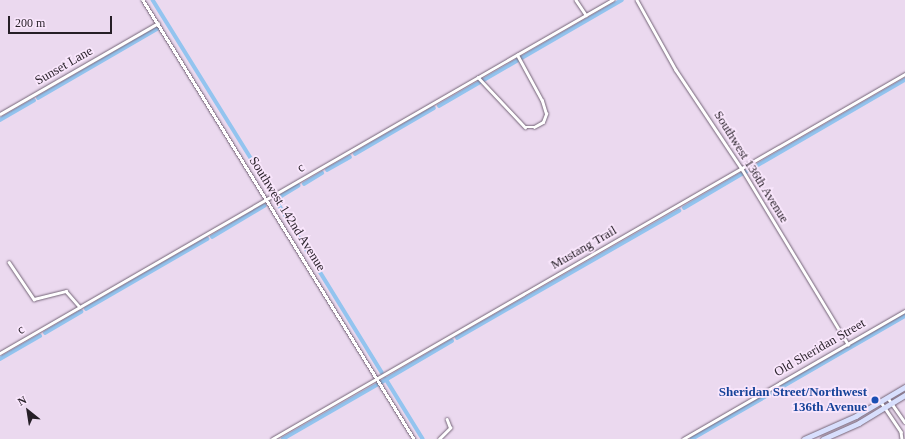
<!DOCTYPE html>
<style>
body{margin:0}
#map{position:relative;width:905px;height:439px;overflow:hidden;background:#ebd9ef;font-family:"Times New Roman",serif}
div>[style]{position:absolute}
.canal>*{height:3.5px;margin:-1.75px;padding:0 1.75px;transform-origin:1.75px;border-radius:1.75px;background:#93c4ef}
.roads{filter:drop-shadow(0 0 1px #746477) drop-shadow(0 0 1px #746477)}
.minor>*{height:2.5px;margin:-1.25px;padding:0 1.25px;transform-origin:1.25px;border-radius:1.25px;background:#fff}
.primary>*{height:4.5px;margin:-2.25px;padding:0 2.25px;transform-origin:2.25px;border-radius:2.25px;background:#d8dffd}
.dots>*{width:11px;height:11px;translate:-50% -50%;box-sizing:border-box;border:2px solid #f9e6fc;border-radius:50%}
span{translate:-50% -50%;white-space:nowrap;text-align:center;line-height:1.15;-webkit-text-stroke:3.5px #f9e6fc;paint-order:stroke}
.street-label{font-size:13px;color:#251e26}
.transit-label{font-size:13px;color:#164399;font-weight:700}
.right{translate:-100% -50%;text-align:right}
.north{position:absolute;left:8px;top:391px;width:40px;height:40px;-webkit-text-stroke:3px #f9e6fc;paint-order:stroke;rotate:330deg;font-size:11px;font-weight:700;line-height:16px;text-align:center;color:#251e26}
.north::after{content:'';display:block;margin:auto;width:14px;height:18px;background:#251e26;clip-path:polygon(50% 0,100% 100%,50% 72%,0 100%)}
.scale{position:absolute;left:8px;top:16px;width:104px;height:18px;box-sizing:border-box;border:2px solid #251e26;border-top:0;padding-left:5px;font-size:12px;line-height:14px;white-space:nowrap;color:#251e26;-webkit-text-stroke:3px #f9e6fc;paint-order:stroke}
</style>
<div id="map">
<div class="canal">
<i style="left:153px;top:0;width:226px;rotate:58.2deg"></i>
<i style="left:38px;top:98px;width:138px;rotate:-30.1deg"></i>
<i style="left:439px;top:106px;width:211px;rotate:-30.1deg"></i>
<i style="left:0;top:120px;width:39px;rotate:-30deg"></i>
<i style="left:355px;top:154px;width:91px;rotate:-30.2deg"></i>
<i style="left:327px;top:170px;width:26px;rotate:-29deg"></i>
<i style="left:746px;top:172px;width:184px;rotate:-30.1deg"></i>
<i style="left:304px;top:184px;width:21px;rotate:-31deg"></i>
<i style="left:299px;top:186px;width:27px;rotate:149deg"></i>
<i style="left:276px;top:200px;width:202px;rotate:58.4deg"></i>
<i style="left:684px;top:208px;width:67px;rotate:-30.4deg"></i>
<i style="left:212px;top:237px;width:61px;rotate:-30.8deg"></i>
<i style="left:86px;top:309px;width:140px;rotate:-30deg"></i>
<i style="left:45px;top:333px;width:42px;rotate:-30.3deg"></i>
<i style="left:457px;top:338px;width:256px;rotate:-29.8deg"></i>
<i style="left:0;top:359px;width:46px;rotate:-29.9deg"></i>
<i style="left:386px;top:379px;width:70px;rotate:58.3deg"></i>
<i style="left:382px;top:382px;width:81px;rotate:-30.4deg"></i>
<i style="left:283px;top:439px;width:108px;rotate:-29.9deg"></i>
<i style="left:692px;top:439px;width:246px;rotate:-30deg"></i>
</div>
<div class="roads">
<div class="minor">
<i style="left:143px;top:0;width:516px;rotate:58.31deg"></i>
<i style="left:576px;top:0;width:18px;rotate:56deg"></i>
<i style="left:637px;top:0;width:80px;rotate:60.9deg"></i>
<i style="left:676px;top:70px;width:119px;rotate:56.3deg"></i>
<i style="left:742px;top:169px;width:205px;rotate:58.8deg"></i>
<i style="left:478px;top:77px;width:69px;rotate:46.8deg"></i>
<i style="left:525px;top:127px;width:9px"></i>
<i style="left:534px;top:127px;width:10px;rotate:-29deg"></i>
<i style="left:543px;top:122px;width:9px;rotate:-69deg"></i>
<i style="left:546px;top:114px;width:14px;rotate:-107deg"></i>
<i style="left:542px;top:101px;width:52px;rotate:-118.5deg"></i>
<i style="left:0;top:114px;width:182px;rotate:-29.9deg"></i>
<i style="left:9px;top:262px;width:45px;rotate:56deg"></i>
<i style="left:34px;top:299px;width:33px;rotate:-14deg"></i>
<i style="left:66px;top:291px;width:21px;rotate:49deg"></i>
<i style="left:0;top:353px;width:707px;rotate:-29.98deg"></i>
<i style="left:888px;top:398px;width:29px;rotate:55deg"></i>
<i style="left:881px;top:402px;width:36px;rotate:56deg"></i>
<i style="left:901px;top:432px;width:7px;rotate:82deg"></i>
<i style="left:272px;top:439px;width:731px;rotate:-29.97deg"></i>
<i style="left:439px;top:439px;width:16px;rotate:-45deg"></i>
<i style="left:450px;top:428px;width:9px;rotate:-111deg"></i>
<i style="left:683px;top:439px;width:256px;rotate:-30deg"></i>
</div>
<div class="primary">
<i style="left:804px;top:439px;width:57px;rotate:-23.9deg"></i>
<i style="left:856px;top:416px;width:57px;rotate:-30.6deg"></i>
<i style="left:823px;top:439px;width:39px;rotate:-24deg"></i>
<i style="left:859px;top:423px;width:54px;rotate:-31.3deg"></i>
</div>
</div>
<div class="dots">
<i style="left:875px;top:400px;background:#1a4fb4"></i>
</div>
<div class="street-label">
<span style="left:64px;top:66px;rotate:-30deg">Sunset Lane</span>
<span style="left:751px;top:167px;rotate:58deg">Southwest 136th Avenue</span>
<span style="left:301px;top:168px;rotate:-30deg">c</span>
<span style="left:287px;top:214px;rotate:58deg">Southwest 142nd Avenue</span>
<span style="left:584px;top:248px;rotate:-30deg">Mustang Trail</span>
<span style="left:21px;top:330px;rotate:-30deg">c</span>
<span style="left:820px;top:348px;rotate:-30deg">Old Sheridan Street</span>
</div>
<div class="transit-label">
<span class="right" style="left:867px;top:400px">Sheridan Street/Northwest<br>136th Avenue</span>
</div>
<div class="north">N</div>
<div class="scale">200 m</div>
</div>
